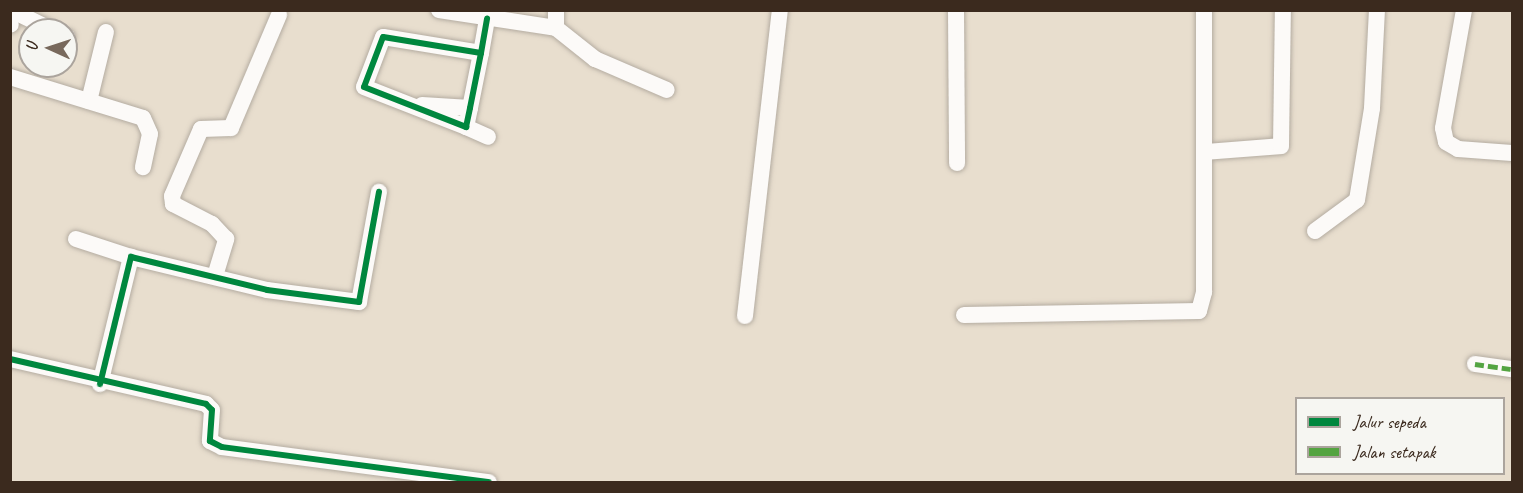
<!DOCTYPE html>
<style>
body{margin:0}
#map{position:relative;width:1523px;height:493px;overflow:hidden;background:#e8dece;font-family:Caveat,sans-serif}
div>[style]{position:absolute}
.roads{filter:drop-shadow(0 0 2px #b4aca1) drop-shadow(0 0 2px #b4aca1)}
.minor>*{height:16px;margin:-8px;padding:0 8px;transform-origin:8px;border-radius:8px;background:#fcfaf8}
.quiet>*{height:4.5px;margin-top:-2.25px;transform-origin:0;background:repeating-linear-gradient(90deg,#54a441 0 9px,transparent 0 13.5px)}
.cycleway>*{height:6px;margin:-3px;padding:0 3px;transform-origin:3px;border-radius:3px;background:#00873e}
span{translate:-50% -50%;white-space:nowrap;text-align:center;line-height:1.15;-webkit-text-stroke:5px #f6f6f2;paint-order:stroke}
.frame{position:absolute;inset:0;border:12px solid #3b2a1e;pointer-events:none}
.legend{position:absolute;left:1295px;top:397px;width:210px;height:78px;box-sizing:border-box;background:#f6f6f2;border:2px solid #aba49d;margin:0;padding:8px 10px;list-style:none;font-size:18px;color:#3b2a1e}
.legend li{display:flex;align-items:center;gap:12px;height:30px}
.legend b{width:30px;border:2px solid #aba49d}
.north{position:absolute;left:18px;top:18px;width:60px;height:60px;box-sizing:border-box;background:#f6f6f2;border:2px solid #aba49d;border-radius:50%;rotate:273deg;font-size:16px;font-weight:700;line-height:24px;text-align:center;color:#3b2a1e}
.north::after{content:'';display:block;margin:auto;width:21px;height:27px;background:#78695c;clip-path:polygon(50% 0,100% 100%,50% 72%,0 100%)}
</style>
<div id="map">
<div class="roads">
<div class="minor">
<i style="left:439px;top:10px;width:118px;rotate:8.7deg"></i>
<i style="left:556px;top:28px;width:50px;rotate:38.5deg"></i>
<i style="left:595px;top:59px;width:78px;rotate:23.3deg"></i>
<i style="left:956px;top:10px;width:153px;rotate:89.6deg"></i>
<i style="left:1464px;top:10px;width:120px;rotate:100.1deg"></i>
<i style="left:1443px;top:128px;width:14px;rotate:78deg"></i>
<i style="left:1446px;top:142px;width:14px;rotate:30deg"></i>
<i style="left:1458px;top:149px;width:54px;rotate:4.2deg"></i>
<i style="left:15px;top:12px;width:41px;rotate:25.9deg"></i>
<i style="left:10px;top:24px;width:1px;rotate:45deg"></i>
<i style="left:556px;top:28px;width:18px;rotate:-90deg"></i>
<i style="left:66px;top:37px;width:1px"></i>
<i style="left:481px;top:53px;width:99px;rotate:-170.7deg"></i>
<i style="left:383px;top:37px;width:53px;rotate:110.8deg"></i>
<i style="left:364px;top:87px;width:110px;rotate:21.4deg"></i>
<i style="left:466px;top:127px;width:19px;rotate:-78deg"></i>
<i style="left:470px;top:108px;width:56px;rotate:-78.7deg"></i>
<i style="left:481px;top:53px;width:35px;rotate:-80deg"></i>
<i style="left:10px;top:77px;width:139px;rotate:17.1deg"></i>
<i style="left:143px;top:118px;width:17px;rotate:66deg"></i>
<i style="left:150px;top:134px;width:34px;rotate:102deg"></i>
<i style="left:89px;top:101px;width:71px;rotate:-76.2deg"></i>
<i style="left:422px;top:105px;width:48px;rotate:3.6deg"></i>
<i style="left:466px;top:127px;width:24px;rotate:24deg"></i>
<i style="left:1205px;top:152px;width:76px;rotate:-4.5deg"></i>
<i style="left:1281px;top:146px;width:136px;rotate:-89.2deg"></i>
<i style="left:1315px;top:231px;width:52px;rotate:-36.4deg"></i>
<i style="left:1357px;top:200px;width:93px;rotate:-80.7deg"></i>
<i style="left:1372px;top:108px;width:98px;rotate:-87.1deg"></i>
<i style="left:76px;top:239px;width:58px;rotate:18.1deg"></i>
<i style="left:215px;top:276px;width:39px;rotate:-73deg"></i>
<i style="left:226px;top:239px;width:21px;rotate:-133deg"></i>
<i style="left:212px;top:224px;width:44px;rotate:-152.9deg"></i>
<i style="left:173px;top:204px;width:8px;rotate:-97deg"></i>
<i style="left:172px;top:196px;width:73px;rotate:-66.6deg"></i>
<i style="left:201px;top:129px;width:30px;rotate:-2deg"></i>
<i style="left:231px;top:128px;width:123px;rotate:-67deg"></i>
<i style="left:964px;top:315px;width:235px;rotate:-1deg"></i>
<i style="left:1199px;top:311px;width:20px;rotate:-75deg"></i>
<i style="left:1204px;top:292px;width:282px;rotate:-90deg"></i>
<i style="left:745px;top:316px;width:308px;rotate:-83.5deg"></i>
<i style="left:10px;top:359px;width:201px;rotate:12.9deg"></i>
<i style="left:206px;top:404px;width:8px;rotate:45deg"></i>
<i style="left:212px;top:410px;width:31px;rotate:94deg"></i>
<i style="left:210px;top:441px;width:13px;rotate:27deg"></i>
<i style="left:222px;top:447px;width:269px;rotate:7.5deg"></i>
<i style="left:1475px;top:364px;width:37px;rotate:8deg"></i>
<i style="left:100px;top:384px;width:131px;rotate:-76.3deg"></i>
<i style="left:131px;top:257px;width:140px;rotate:13.6deg"></i>
<i style="left:267px;top:290px;width:93px;rotate:7.4deg"></i>
<i style="left:359px;top:302px;width:112px;rotate:-79.7deg"></i>
</div>
</div>
<div class="quiet">
<i style="left:1475px;top:364px;width:37px;rotate:8deg"></i>
</div>
<div class="cycleway">
<i style="left:481px;top:53px;width:99px;rotate:-170.7deg"></i>
<i style="left:383px;top:37px;width:53px;rotate:110.8deg"></i>
<i style="left:364px;top:87px;width:110px;rotate:21.4deg"></i>
<i style="left:466px;top:127px;width:19px;rotate:-78deg"></i>
<i style="left:470px;top:108px;width:56px;rotate:-78.7deg"></i>
<i style="left:481px;top:53px;width:35px;rotate:-80deg"></i>
<i style="left:10px;top:359px;width:201px;rotate:12.9deg"></i>
<i style="left:206px;top:404px;width:8px;rotate:45deg"></i>
<i style="left:212px;top:410px;width:31px;rotate:94deg"></i>
<i style="left:210px;top:441px;width:13px;rotate:27deg"></i>
<i style="left:222px;top:447px;width:269px;rotate:7.5deg"></i>
<i style="left:100px;top:384px;width:131px;rotate:-76.3deg"></i>
<i style="left:131px;top:257px;width:140px;rotate:13.6deg"></i>
<i style="left:267px;top:290px;width:93px;rotate:7.4deg"></i>
<i style="left:359px;top:302px;width:112px;rotate:-79.7deg"></i>
</div>
<div class="frame"></div>
<ul class="legend">
<li><b style="height:8px;background:#00873e"></b>Jalur sepeda</li>
<li><b style="height:8px;background:#54a441"></b>Jalan setapak</li>
</ul>
<div class="north">U</div>
</div>
